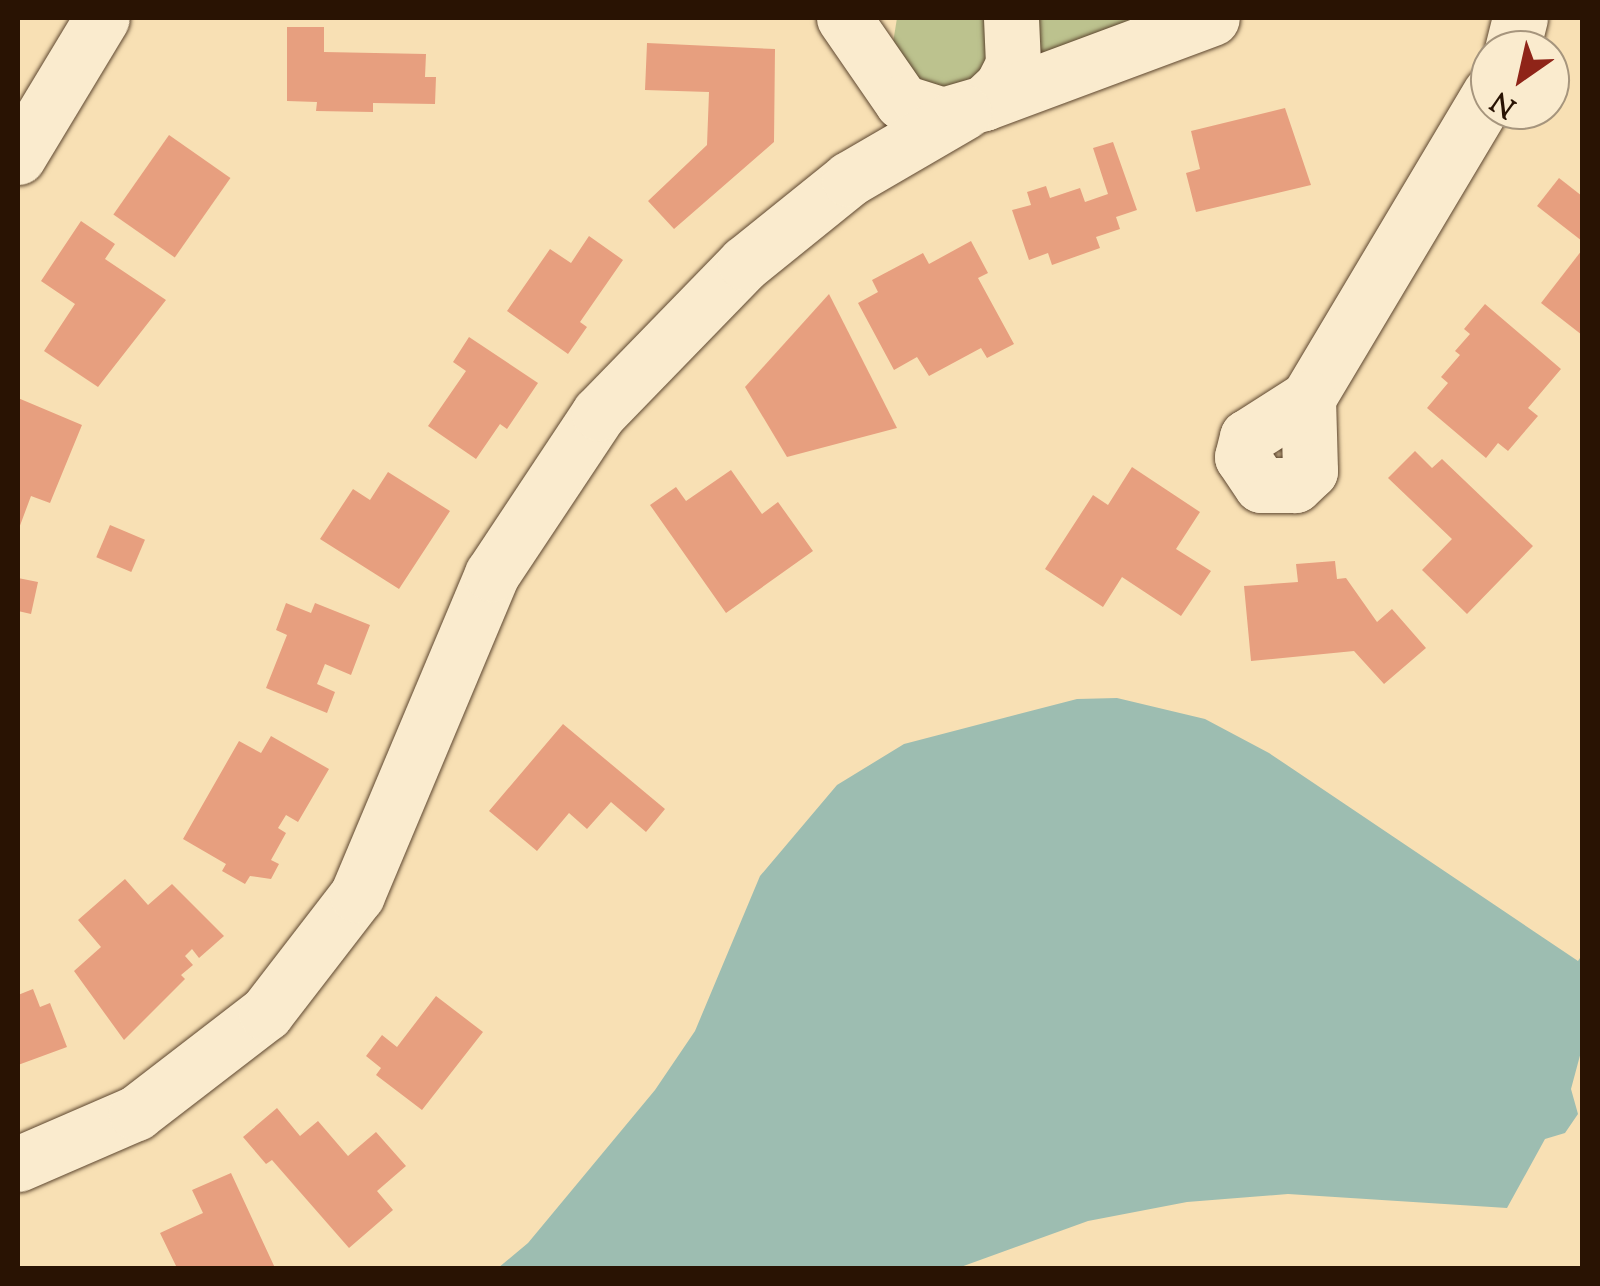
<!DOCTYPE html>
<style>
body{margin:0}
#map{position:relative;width:1600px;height:1286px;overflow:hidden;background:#f8e0b4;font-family:"Sorts Mill Goudy",serif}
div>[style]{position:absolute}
.green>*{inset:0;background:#bcc28e}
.water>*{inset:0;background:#9dbdb1}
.building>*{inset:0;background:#e79f7f;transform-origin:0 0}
.roads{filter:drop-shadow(0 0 2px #5d462f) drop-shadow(0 0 2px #5d462f)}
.minor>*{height:55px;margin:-27.5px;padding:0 27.5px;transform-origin:27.5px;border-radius:27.5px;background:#faebce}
span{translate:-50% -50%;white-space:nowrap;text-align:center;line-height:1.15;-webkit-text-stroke:8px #faebce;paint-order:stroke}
.frame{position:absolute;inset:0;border:20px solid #291303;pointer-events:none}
.north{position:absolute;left:1470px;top:30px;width:100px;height:100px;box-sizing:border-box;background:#faebce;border:2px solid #a6957d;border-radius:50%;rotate:214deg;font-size:28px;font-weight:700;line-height:40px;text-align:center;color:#291303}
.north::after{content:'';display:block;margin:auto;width:35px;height:45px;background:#8f2418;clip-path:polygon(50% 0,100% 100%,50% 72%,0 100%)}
</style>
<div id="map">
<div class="green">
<i style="clip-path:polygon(897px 18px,986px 18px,992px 41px,983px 71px,957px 89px,925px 88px,892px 49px)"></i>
<i style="clip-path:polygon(1026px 18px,1149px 18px,1037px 55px)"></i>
</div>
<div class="water">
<i style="clip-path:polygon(1117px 698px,1205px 719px,1269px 753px,1578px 961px,1582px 955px,1582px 1048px,1571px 1089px,1578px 1114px,1565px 1133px,1545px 1139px,1507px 1208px,1288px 1194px,1187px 1202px,1088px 1221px,958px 1268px,498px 1268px,528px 1243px,655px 1090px,695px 1031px,760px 876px,837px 785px,904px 744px,1077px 699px)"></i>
</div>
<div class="building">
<i style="clip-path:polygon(287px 27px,324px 27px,324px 52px,426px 54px,425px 77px,436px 77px,435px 104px,373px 103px,373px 112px,316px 111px,317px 102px,287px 101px)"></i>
<i style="clip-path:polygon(647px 43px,775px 49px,774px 142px,674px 229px,648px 201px,707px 145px,709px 92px,645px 90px)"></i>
<i style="clip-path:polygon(1285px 108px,1311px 185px,1196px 212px,1186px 173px,1200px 169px,1191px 131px)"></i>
<i style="left:169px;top:135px;width:75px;height:97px;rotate:35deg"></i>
<i style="clip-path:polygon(1113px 142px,1137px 210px,1116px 217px,1120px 229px,1096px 237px,1100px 248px,1052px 265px,1048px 253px,1029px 260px,1012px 210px,1031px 205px,1027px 192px,1046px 186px,1050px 198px,1080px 188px,1085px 202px,1108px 194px,1093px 148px)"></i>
<i style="clip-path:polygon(1559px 178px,1582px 196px,1582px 241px,1537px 206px)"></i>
<i style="clip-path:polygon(81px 221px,115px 244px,105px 259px,166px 300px,98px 387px,44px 351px,75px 304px,41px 281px)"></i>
<i style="clip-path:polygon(589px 236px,623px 260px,580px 322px,587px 327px,568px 354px,507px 311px,550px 249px,571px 263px)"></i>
<i style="clip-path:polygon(971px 241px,988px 273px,978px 278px,1014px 344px,987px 358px,981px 348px,929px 376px,917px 357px,894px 370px,858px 303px,878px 292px,872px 280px,923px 253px,929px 264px)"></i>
<i style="clip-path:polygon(1582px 250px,1582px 335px,1541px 303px)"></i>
<i style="clip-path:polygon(829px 294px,897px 428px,787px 457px,745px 387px)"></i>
<i style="clip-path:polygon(1485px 304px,1561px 369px,1528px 408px,1538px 416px,1508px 451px,1498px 443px,1486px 458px,1427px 408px,1448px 383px,1441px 377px,1460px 355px,1455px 351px,1470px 334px,1464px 329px)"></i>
<i style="clip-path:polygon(469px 337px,538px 383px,507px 429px,500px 424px,476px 459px,428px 426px,466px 371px,453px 362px)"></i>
<i style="clip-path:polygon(18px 398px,82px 425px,50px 503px,31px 496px,18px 531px)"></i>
<i style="clip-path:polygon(1415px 451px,1432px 468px,1442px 459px,1533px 546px,1467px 614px,1422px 570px,1452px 539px,1388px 478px)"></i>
<i style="clip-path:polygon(1132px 467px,1200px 512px,1176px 549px,1211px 571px,1181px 616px,1122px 577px,1103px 607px,1045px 569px,1093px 495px,1108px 505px)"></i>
<i style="clip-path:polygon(731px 470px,762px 514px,778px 502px,813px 551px,726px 613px,650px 505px,676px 487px,686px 501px)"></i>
<i style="clip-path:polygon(388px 472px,450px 511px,399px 589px,320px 539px,353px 489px,370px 500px)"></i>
<i style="left:110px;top:525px;width:38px;height:35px;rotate:23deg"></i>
<i style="clip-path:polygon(1335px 561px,1337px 579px,1346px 578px,1377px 622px,1392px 609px,1426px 648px,1384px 684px,1354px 651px,1251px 661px,1244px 586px,1298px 582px,1296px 564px)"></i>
<i style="clip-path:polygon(18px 578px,38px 582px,31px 614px,18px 611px)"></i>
<i style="clip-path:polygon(286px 603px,311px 613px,315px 603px,370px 625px,351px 675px,325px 664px,317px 684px,335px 692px,327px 713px,266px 688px,287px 635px,276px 630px)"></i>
<i style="clip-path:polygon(563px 724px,665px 809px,646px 832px,611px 802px,587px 829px,569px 813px,537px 851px,489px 811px)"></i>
<i style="clip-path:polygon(271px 736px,329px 769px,298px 822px,286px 815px,278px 828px,286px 833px,271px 860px,279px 864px,271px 879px,250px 876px,245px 884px,222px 871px,226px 864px,183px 839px,239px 741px,261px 753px)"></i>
<i style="clip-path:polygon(125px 879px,148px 905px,172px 884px,224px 936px,199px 958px,192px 949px,185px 956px,193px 965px,181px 975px,185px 979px,124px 1040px,74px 971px,101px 947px,78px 920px)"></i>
<i style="clip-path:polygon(33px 989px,40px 1007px,50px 1003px,67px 1047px,18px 1065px,18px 995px)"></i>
<i style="clip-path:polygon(436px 996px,483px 1032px,422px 1110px,376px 1075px,381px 1068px,366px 1056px,382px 1035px,397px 1047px)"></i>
<i style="clip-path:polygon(277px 1108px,300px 1136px,318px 1121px,348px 1156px,376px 1132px,406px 1166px,377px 1191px,393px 1210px,349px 1248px,272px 1160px,266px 1164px,243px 1137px)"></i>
<i style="clip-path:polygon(231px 1173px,275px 1268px,177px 1268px,160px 1233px,203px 1213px,192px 1190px)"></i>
</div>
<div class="roads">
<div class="minor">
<i style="left:844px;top:18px;width:102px;rotate:55.4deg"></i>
<i style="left:902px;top:102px;width:43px;rotate:17.6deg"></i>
<i style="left:943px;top:115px;width:43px;rotate:-16.3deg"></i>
<i style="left:984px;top:103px;width:25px;rotate:-43deg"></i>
<i style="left:1002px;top:86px;width:25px;rotate:-63deg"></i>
<i style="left:1013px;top:64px;width:46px;rotate:-92.5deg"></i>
<i style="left:1512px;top:50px;width:33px;rotate:-76deg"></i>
<i style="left:984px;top:103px;width:243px;rotate:-20.4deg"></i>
<i style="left:18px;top:157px;width:162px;rotate:-58.9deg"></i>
<i style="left:1308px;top:398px;width:355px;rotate:-59.2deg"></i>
<i style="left:1308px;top:398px;width:73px;rotate:88.4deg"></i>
<i style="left:1310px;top:471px;width:21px;rotate:137deg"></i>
<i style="left:1295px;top:485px;width:34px;rotate:180deg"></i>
<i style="left:1261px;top:485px;width:34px;rotate:-124deg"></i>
<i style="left:1242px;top:457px;width:21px;rotate:-76deg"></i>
<i style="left:1247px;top:437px;width:72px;rotate:-32.6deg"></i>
<i style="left:18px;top:1164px;width:129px;rotate:-23.4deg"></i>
<i style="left:136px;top:1113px;width:164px;rotate:-37.6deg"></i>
<i style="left:266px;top:1013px;width:149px;rotate:-52.4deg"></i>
<i style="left:357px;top:895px;width:348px;rotate:-67.2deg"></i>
<i style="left:492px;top:574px;width:193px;rotate:-56.4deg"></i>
<i style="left:599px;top:413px;width:209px;rotate:-45.8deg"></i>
<i style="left:745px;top:263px;width:134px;rotate:-38.9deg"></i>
<i style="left:849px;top:179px;width:133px;rotate:-30.2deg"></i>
</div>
</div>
<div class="frame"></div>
<div class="north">N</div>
</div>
